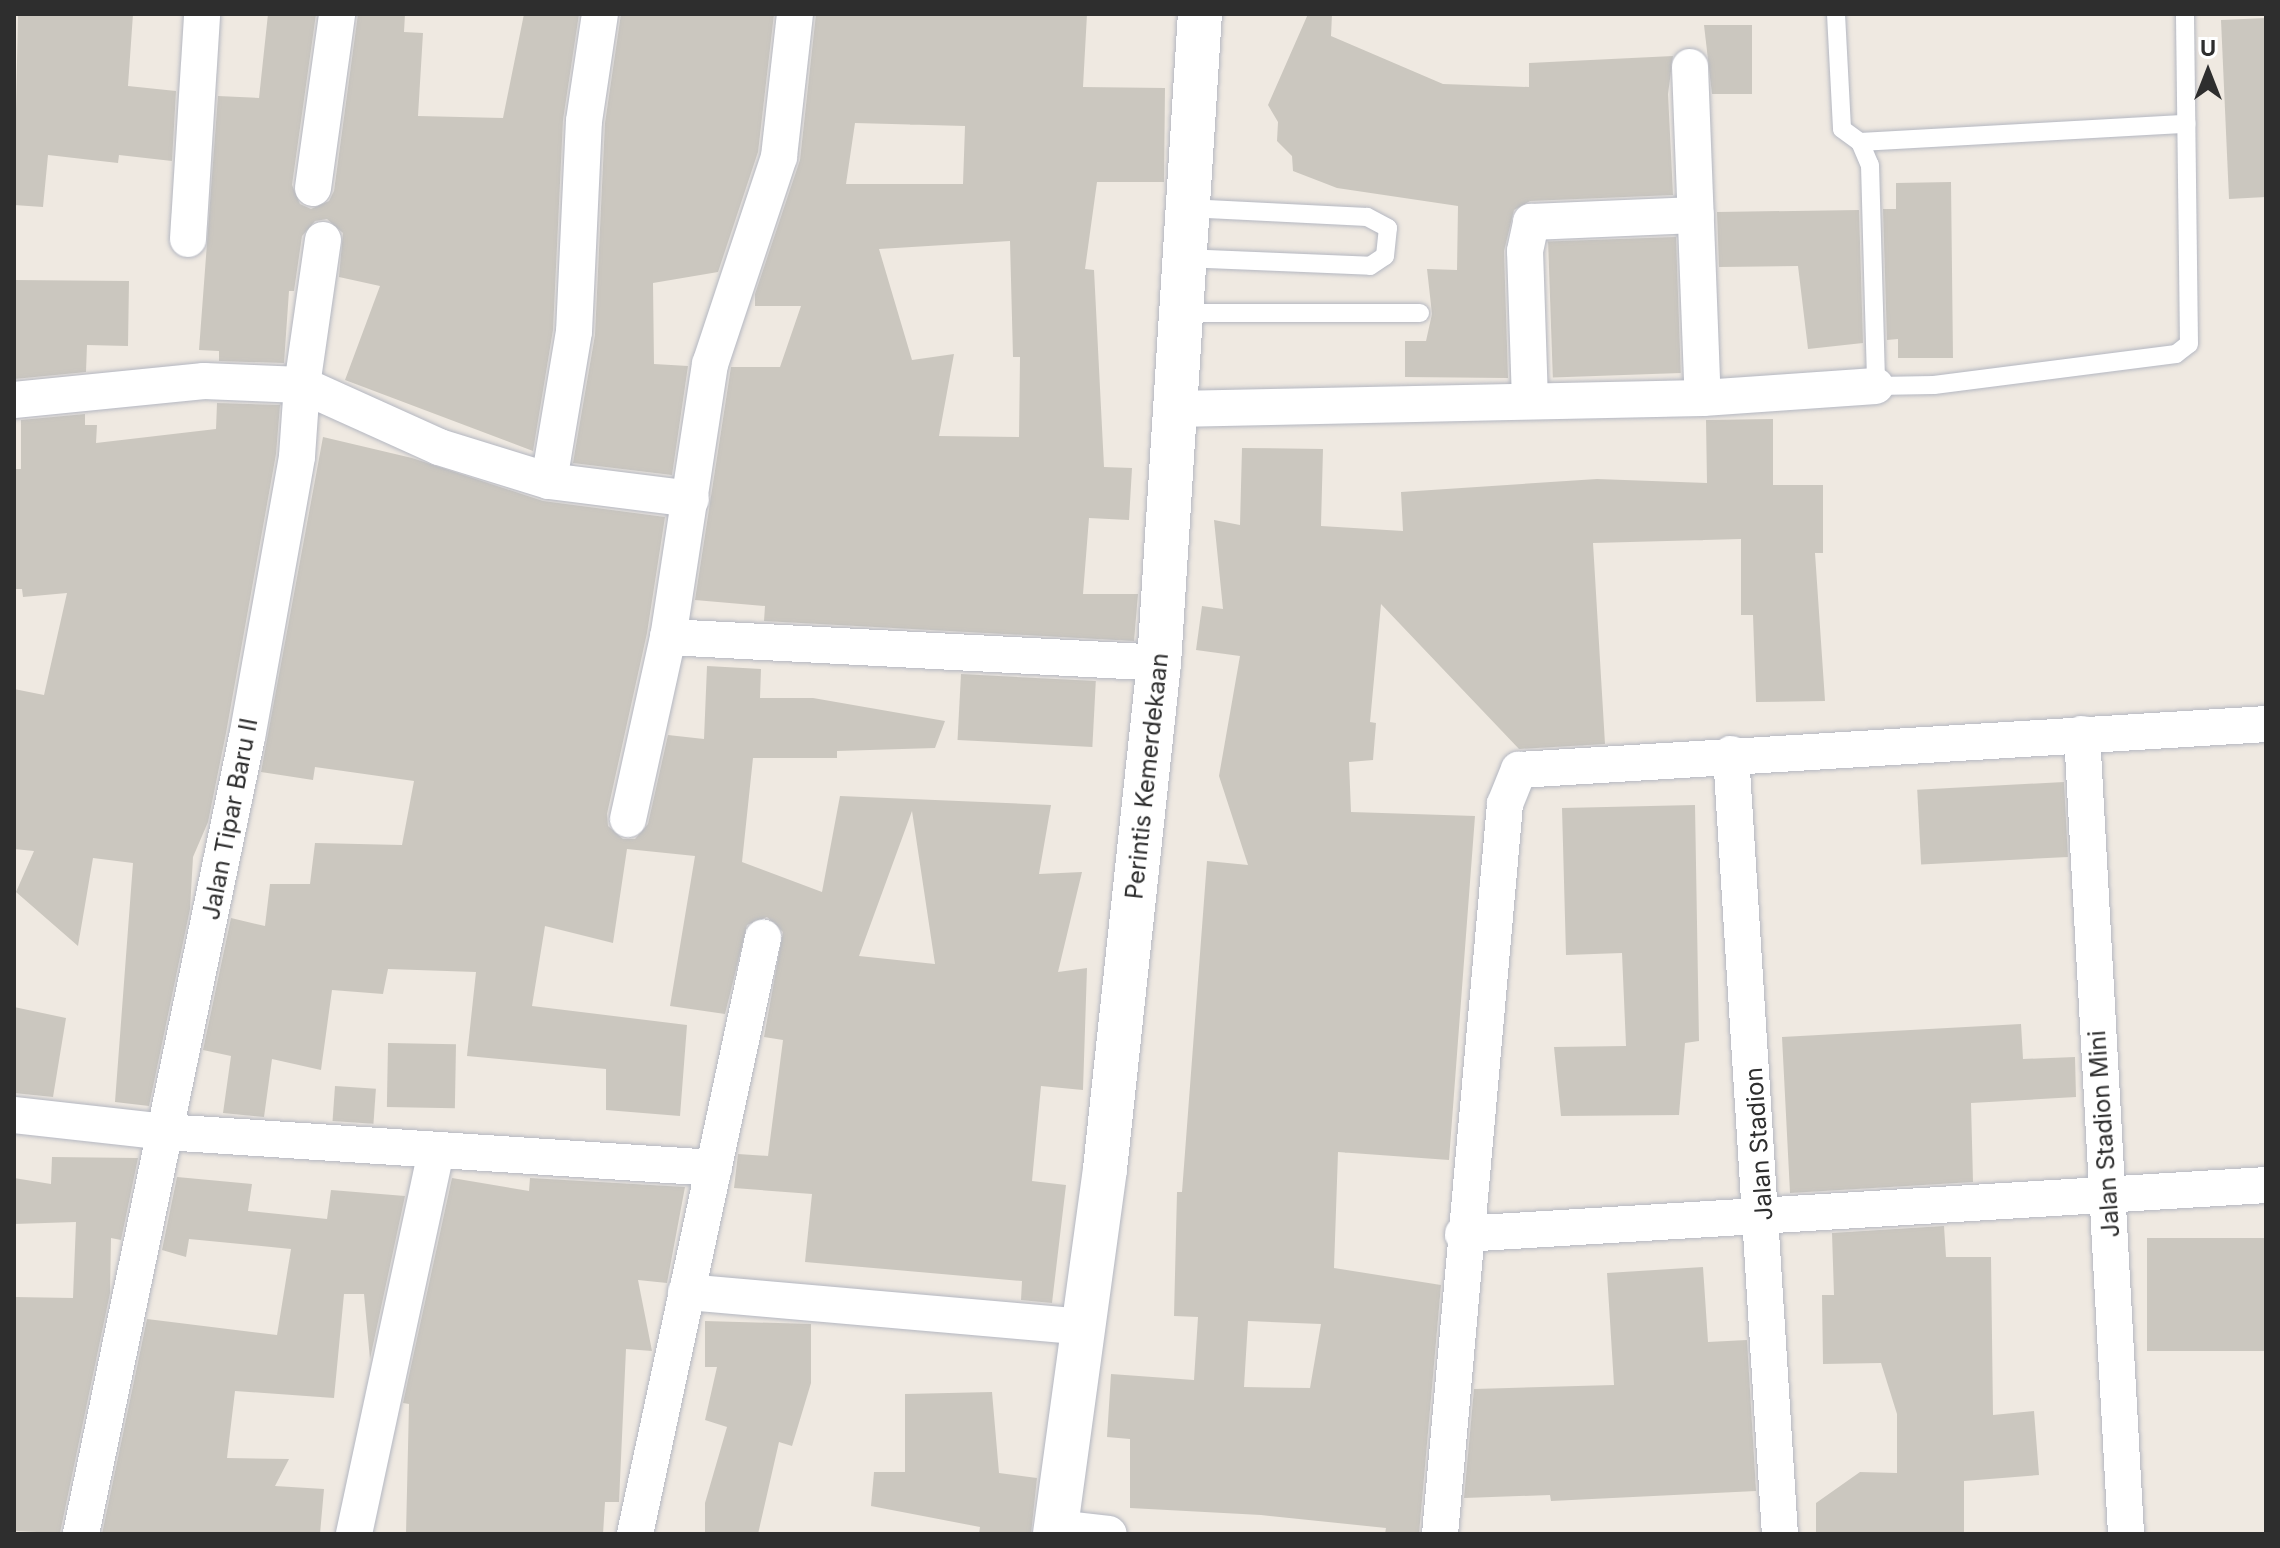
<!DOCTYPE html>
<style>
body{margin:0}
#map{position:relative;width:2280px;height:1548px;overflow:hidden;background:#efe9e1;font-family:Inter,sans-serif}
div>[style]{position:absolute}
.building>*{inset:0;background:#cbc7bf;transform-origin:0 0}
.roads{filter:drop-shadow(0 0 2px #b4b7c1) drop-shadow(0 0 2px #b4b7c1)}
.service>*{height:18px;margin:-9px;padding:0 9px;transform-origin:9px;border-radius:9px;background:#fff}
.minor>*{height:36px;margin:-18px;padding:0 18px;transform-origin:18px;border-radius:18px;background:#fff}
.tertiary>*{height:44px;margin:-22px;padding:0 22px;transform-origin:22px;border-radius:22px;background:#fff}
span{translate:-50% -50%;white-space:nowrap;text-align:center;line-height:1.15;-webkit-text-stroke:8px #fff;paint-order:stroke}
.street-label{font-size:24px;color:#2e2e2e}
.frame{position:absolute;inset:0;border:16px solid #2e2e2e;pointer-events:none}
.north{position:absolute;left:2168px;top:32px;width:80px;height:80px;-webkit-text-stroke:6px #fff;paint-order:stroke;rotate:0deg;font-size:22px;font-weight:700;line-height:32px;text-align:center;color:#2e2e2e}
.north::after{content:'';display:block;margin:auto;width:28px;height:36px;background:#2e2e2e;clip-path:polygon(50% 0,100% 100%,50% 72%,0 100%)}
</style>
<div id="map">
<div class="building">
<i style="clip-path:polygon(18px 14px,133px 14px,128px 86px,176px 91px,172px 161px,119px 155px,118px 163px,48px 155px,43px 207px,14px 205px)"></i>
<i style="clip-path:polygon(268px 14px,316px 14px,292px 185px,300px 204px,311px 209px,329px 201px,334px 191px,358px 14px,405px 14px,404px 32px,423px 33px,418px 116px,503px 118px,524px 14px,579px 14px,563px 120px,553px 330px,533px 451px,345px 380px,380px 286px,339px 277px,343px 233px,327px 219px,315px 221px,302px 236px,294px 291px,289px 291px,284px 363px,219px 361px,219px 351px,199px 350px,218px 96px,259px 98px)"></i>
<i style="clip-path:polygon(621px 14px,774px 14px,758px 152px,718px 272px,653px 283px,654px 364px,688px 366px,672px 475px,573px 463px,595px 335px,605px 123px)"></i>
<i style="clip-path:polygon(evenodd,816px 14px,1087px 14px,1083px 87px,1165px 88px,1164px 182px,1097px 182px,1085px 269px,1094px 270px,1104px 467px,1132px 468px,1129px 520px,1089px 518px,1083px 594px,1138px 594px,1134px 641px,764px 621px,765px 606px,695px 600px,731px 367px,780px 367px,801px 306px,755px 306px,755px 294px,800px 160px,816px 14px,855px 123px,965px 126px,963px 184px,846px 184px,855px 123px,816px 14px,1010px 241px,1013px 357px,1020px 357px,1019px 437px,939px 436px,954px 354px,912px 360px,879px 249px,1010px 241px)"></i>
<i style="clip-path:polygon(1308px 14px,1332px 14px,1331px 36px,1443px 84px,1529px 87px,1529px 63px,1673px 56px,1668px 94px,1673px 195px,1530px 201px,1514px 210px,1504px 251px,1508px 378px,1405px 377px,1405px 341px,1426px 341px,1432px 314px,1427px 269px,1457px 270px,1458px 206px,1337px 188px,1293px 171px,1292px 156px,1277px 141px,1278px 122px,1268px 105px)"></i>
<i style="clip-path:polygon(2266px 18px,2266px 197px,2229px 199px,2221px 20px)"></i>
<i style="clip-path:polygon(1704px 25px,1752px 25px,1752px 94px,1712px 94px)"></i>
<i style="clip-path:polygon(1951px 182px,1953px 358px,1898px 358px,1898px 339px,1887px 340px,1883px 209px,1896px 209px,1896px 183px)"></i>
<i style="clip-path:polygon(1859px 210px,1863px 343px,1808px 349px,1798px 266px,1719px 267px,1717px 212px)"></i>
<i style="left:1676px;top:237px;width:136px;height:128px;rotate:88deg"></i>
<i style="clip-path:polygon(14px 280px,129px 281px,128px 346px,87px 345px,86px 372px,14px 379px)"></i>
<i style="clip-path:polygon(217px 403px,280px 405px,276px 454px,226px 733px,208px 822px,193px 857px,190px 909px,149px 1106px,115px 1102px,133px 863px,93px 858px,78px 946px,16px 892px,34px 851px,14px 849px,14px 689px,44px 695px,67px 593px,23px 597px,22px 589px,14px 589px,14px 469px,21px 469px,21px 420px,85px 414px,85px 425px,97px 425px,96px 443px,216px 429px)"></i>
<i style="clip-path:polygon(evenodd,1773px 419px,1773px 485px,1823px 485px,1823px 553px,1815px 553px,1825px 701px,1756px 702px,1753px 615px,1741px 615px,1741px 539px,1593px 543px,1605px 744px,1519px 749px,1381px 604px,1370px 722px,1376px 723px,1373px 760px,1349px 762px,1351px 812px,1475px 816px,1449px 1160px,1338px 1152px,1334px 1268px,1441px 1285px,1419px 1534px,1385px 1534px,1386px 1528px,1261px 1515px,1130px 1508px,1130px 1439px,1107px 1437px,1111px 1374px,1194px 1380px,1198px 1317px,1174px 1316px,1177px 1192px,1182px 1192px,1207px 861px,1248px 865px,1219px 776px,1240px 656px,1196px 650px,1202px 606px,1223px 609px,1214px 520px,1240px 525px,1242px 448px,1323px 449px,1321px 526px,1403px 531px,1401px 492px,1597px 479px,1707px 483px,1706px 420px,1773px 419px,1248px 1321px,1321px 1324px,1310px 1388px,1244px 1387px,1248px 1321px)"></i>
<i style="clip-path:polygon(evenodd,323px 437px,412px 458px,543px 501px,665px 517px,647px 633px,607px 814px,608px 826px,623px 839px,635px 839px,648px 824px,668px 735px,704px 739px,707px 666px,761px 669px,760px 698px,813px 698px,945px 721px,935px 748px,837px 751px,837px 758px,753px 758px,742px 862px,822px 892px,840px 796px,1051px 805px,1039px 874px,1082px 872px,1058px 972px,1087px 968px,1083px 1090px,1041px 1086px,1032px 1181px,1066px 1185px,1052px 1303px,1021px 1300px,1022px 1281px,805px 1262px,812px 1194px,734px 1188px,738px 1154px,768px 1156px,783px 1040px,764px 1037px,783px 932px,767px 917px,747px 925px,725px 1014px,670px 1006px,695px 856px,627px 849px,613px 943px,545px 926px,532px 1006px,687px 1025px,680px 1116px,606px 1110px,606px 1069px,467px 1056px,476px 972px,388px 969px,383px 994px,332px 990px,321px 1070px,272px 1059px,264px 1117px,223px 1113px,231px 1056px,203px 1050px,231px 918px,265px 926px,270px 884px,310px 884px,315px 843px,402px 845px,414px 781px,315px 767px,313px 780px,261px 772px,323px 437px,912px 811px,935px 964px,859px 956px,912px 811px)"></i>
<i style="left:961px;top:674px;width:135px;height:66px;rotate:3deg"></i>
<i style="left:2064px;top:782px;width:75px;height:147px;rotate:87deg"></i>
<i style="clip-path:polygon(1695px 805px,1699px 1041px,1685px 1043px,1679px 1115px,1561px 1116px,1554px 1047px,1626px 1046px,1622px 953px,1566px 955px,1562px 808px)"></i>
<i style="clip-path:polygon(14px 1007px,66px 1018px,53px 1097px,14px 1093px)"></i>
<i style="clip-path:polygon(2021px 1024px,2023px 1059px,2075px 1057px,2076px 1097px,1971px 1103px,1973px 1182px,1790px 1193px,1782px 1037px)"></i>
<i style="left:388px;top:1043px;width:68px;height:64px;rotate:1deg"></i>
<i style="left:335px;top:1086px;width:41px;height:35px;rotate:4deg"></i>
<i style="clip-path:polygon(52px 1157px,138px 1158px,121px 1240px,111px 1238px,110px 1293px,60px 1533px,14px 1531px,14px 1297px,73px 1298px,76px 1222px,14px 1224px,14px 1178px,51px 1184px)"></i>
<i style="clip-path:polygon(177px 1177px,252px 1184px,248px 1211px,327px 1219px,331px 1190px,405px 1196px,370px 1359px,364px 1294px,344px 1294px,334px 1398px,235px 1391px,227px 1458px,289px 1459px,275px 1486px,324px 1489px,320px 1534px,102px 1534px,147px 1319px,277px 1335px,291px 1249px,189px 1239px,186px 1257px,162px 1250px)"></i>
<i style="clip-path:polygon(452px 1178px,529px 1191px,530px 1178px,685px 1187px,667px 1283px,638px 1280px,652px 1351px,626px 1349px,619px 1502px,605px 1502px,603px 1534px,406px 1534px,409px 1404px,403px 1403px)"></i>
<i style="clip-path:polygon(1944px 1226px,1946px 1257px,1991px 1257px,1993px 1415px,2034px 1411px,2039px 1475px,1964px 1481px,1964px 1534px,1816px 1534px,1816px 1503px,1860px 1472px,1897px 1473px,1897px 1414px,1881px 1363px,1823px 1364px,1822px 1295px,1834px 1295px,1832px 1233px)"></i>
<i style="left:2266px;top:1238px;width:113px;height:119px;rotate:90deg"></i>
<i style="clip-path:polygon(1703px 1267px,1708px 1342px,1747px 1340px,1756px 1491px,1551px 1501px,1550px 1495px,1464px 1498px,1474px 1389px,1614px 1385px,1607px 1273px)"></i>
<i style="clip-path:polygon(705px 1321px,811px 1324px,811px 1383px,792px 1446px,779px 1442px,758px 1534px,705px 1534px,705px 1503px,727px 1427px,705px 1420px,717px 1367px,705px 1367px)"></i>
<i style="clip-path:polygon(992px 1392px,999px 1473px,1037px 1478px,1031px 1534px,979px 1534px,980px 1527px,871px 1506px,874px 1472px,905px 1472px,905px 1394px)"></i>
</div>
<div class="roads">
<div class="service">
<i style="left:1836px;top:14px;width:115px;rotate:87deg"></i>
<i style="left:1842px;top:129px;width:22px;rotate:36deg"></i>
<i style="left:1860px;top:142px;width:25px;rotate:67deg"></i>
<i style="left:1870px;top:165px;width:221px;rotate:88.4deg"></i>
<i style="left:1876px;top:386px;width:58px;rotate:-1deg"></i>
<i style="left:1934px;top:385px;width:244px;rotate:-7.3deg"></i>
<i style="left:2176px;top:354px;width:16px;rotate:-38deg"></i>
<i style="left:2189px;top:344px;width:330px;rotate:-90.7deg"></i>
<i style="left:1860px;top:142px;width:327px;rotate:-3.2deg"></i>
<i style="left:1183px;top:258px;width:187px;rotate:2.4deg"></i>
<i style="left:1370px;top:266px;width:18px;rotate:-34deg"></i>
<i style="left:1385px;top:256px;width:28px;rotate:-84deg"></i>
<i style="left:1388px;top:228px;width:24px;rotate:-152deg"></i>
<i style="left:1367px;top:217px;width:180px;rotate:-177.1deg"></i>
<i style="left:1180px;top:313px;width:240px"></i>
</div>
<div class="minor">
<i style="left:795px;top:14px;width:144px;rotate:96.4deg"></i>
<i style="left:779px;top:157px;width:218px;rotate:108.4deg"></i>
<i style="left:710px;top:364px;width:276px;rotate:98.7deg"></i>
<i style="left:668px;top:637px;width:492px;rotate:3deg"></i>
<i style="left:1690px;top:67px;width:331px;rotate:87.8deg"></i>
<i style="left:313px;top:188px;width:176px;rotate:-82.1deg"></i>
<i style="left:188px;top:239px;width:225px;rotate:-86.4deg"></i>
<i style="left:323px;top:240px;width:147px;rotate:98.2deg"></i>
<i style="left:302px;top:385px;width:150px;rotate:24.3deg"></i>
<i style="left:439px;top:447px;width:115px;rotate:17.2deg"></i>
<i style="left:549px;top:481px;width:143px;rotate:7.2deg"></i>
<i style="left:14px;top:400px;width:191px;rotate:-5.7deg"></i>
<i style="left:204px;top:381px;width:98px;rotate:2.3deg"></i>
<i style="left:302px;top:385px;width:72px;rotate:94deg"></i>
<i style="left:297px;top:457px;width:284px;rotate:100.1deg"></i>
<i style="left:247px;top:737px;width:814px;rotate:101.77deg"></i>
<i style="left:1530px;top:401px;width:150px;rotate:-91.9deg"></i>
<i style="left:1525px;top:251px;width:30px;rotate:-78deg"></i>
<i style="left:1531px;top:222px;width:165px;rotate:-2.4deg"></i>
<i style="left:1175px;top:409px;width:528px;rotate:-1.19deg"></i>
<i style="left:1703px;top:398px;width:173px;rotate:-4deg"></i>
<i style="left:549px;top:481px;width:151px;rotate:-80.5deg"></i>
<i style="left:574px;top:332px;width:211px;rotate:-87.3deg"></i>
<i style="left:584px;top:121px;width:108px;rotate:-81.5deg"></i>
<i style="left:2082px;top:734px;width:801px;rotate:86.85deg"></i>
<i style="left:1731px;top:754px;width:782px;rotate:86.41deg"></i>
<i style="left:628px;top:819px;width:186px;rotate:-77.6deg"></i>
<i style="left:14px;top:1115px;width:152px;rotate:6.4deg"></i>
<i style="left:165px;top:1132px;width:550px;rotate:3.75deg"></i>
<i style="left:1463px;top:1234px;width:804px;rotate:-3.49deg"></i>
<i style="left:686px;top:1292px;width:399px;rotate:5deg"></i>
<i style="left:1056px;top:1528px;width:53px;rotate:6.5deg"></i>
<i style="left:354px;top:1534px;width:392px;rotate:-77.9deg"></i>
<i style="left:635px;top:1534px;width:610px;rotate:-77.88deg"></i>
<i style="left:1440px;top:1534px;width:733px;rotate:-84.91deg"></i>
<i style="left:1505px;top:804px;width:37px;rotate:-68deg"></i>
<i style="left:1519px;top:770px;width:748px;rotate:-3.52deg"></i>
</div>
<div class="tertiary">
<i style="left:1055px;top:1534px;width:368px;rotate:-82.2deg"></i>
<i style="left:1105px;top:1169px;width:509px;rotate:-83.91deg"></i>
<i style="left:1159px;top:663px;width:650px;rotate:-86.39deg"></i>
</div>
</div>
<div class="street-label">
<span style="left:1147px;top:776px;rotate:-84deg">Perintis Kemerdekaan</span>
<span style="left:230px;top:819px;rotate:-79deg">Jalan Tipar Baru II</span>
<span style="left:2104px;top:1134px;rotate:-94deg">Jalan Stadion Mini</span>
<span style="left:1759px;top:1144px;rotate:-94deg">Jalan Stadion</span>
</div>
<div class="frame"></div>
<div class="north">U</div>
</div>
